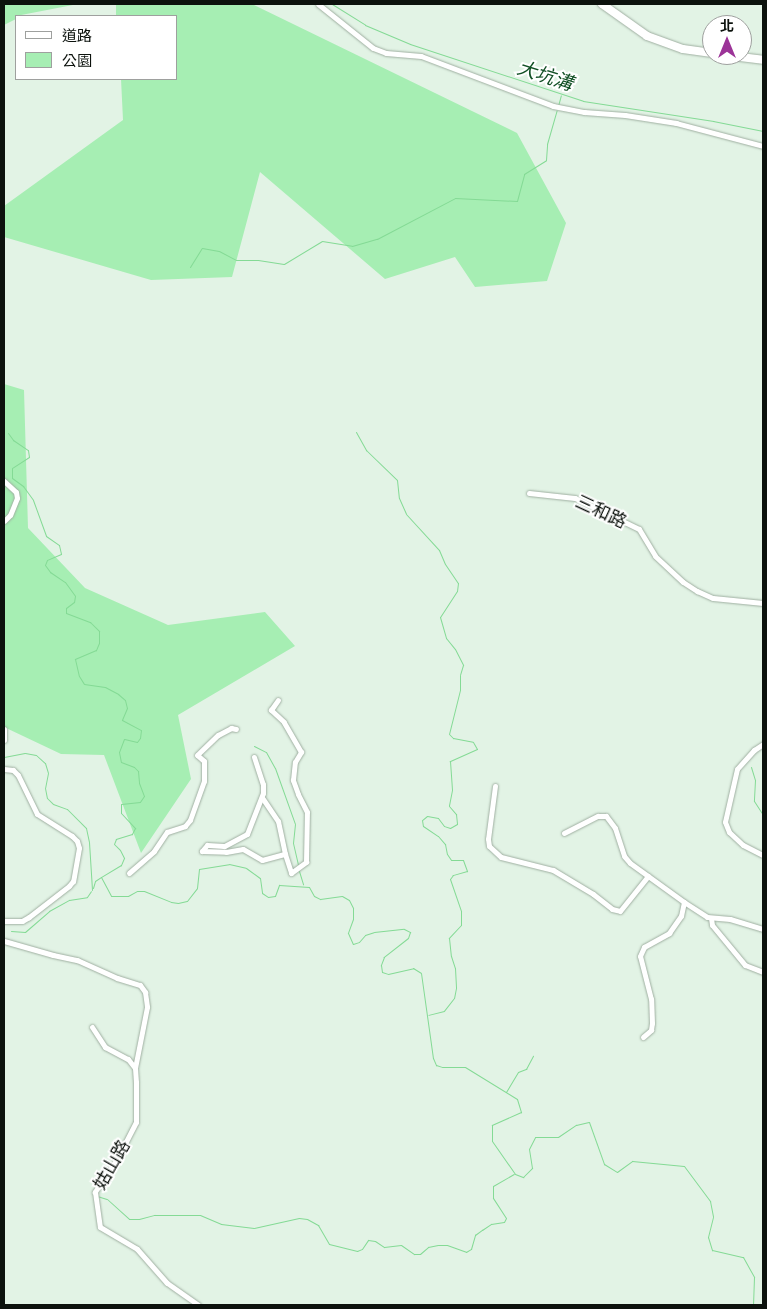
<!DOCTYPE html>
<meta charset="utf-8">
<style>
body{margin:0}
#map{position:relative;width:767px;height:1309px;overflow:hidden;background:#e2f3e5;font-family:"Libre Baskerville","Noto Sans TC",serif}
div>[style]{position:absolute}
.green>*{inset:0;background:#a6eeb3}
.stream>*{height:1px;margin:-0.5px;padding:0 0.5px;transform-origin:0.5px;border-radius:0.5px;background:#84da95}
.roads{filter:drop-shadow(0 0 1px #9fafa1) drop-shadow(0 0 1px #9fafa1)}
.minor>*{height:5px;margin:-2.5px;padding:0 2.5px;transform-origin:2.5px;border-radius:2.5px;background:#fff}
.secondary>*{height:8px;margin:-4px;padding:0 4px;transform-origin:4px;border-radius:4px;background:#fff}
span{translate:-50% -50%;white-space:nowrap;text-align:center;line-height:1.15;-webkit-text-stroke:4px #fff;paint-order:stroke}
.street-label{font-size:18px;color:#0c120d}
.water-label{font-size:19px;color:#125025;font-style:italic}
.frame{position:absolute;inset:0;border:5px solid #0c120d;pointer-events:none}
.legend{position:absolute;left:15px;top:15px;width:162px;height:65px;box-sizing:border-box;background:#fff;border:1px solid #9ea09e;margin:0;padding:6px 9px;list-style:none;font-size:15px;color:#0c120d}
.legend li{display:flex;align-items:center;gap:10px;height:25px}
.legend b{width:25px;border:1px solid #9ea09e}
.north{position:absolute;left:702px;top:15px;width:50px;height:50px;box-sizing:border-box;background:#fff;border:1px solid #9ea09e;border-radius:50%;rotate:0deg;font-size:14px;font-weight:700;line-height:20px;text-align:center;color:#0c120d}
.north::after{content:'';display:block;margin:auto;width:18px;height:22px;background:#9c3498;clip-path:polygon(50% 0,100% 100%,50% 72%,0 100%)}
</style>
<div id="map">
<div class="green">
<i style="clip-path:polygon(4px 4px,78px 4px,16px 16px,16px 19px,4px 25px)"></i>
<i style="clip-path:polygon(116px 4px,252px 4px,517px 133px,566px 223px,547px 281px,475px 287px,455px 257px,385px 279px,260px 172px,232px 277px,151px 280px,4px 237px,4px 206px,123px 120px,121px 79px,176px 79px,176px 16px,116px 16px)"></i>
<i style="clip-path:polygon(4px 384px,24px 390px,28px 528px,85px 588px,168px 625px,265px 612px,295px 646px,178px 715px,191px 779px,141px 853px,104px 755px,61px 754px,4px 727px)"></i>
</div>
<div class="stream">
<i style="left:332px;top:4px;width:39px;rotate:32deg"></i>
<i style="left:365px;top:25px;width:49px;rotate:22.9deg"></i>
<i style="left:410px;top:44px;width:182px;rotate:18.2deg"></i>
<i style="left:583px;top:101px;width:132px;rotate:8.7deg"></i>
<i style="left:713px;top:121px;width:51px;rotate:11.3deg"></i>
<i style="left:558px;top:106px;width:11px;rotate:-75deg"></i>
<i style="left:190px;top:267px;width:22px;rotate:-58deg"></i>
<i style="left:202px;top:248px;width:17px;rotate:10deg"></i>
<i style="left:219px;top:251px;width:19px;rotate:28deg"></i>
<i style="left:236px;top:260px;width:22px"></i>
<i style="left:258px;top:260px;width:26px;rotate:9deg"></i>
<i style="left:284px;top:264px;width:44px;rotate:-31.2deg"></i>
<i style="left:322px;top:241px;width:30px;rotate:9deg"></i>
<i style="left:352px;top:246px;width:26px;rotate:-16deg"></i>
<i style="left:377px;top:239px;width:88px;rotate:-27.7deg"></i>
<i style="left:455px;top:198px;width:62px;rotate:2.8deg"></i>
<i style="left:517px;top:201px;width:28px;rotate:-75deg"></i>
<i style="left:524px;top:174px;width:26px;rotate:-32deg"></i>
<i style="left:546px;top:160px;width:16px;rotate:-86deg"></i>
<i style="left:547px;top:144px;width:35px;rotate:-74deg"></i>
<i style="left:356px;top:432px;width:21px;rotate:61deg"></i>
<i style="left:366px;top:450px;width:43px;rotate:44.1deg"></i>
<i style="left:397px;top:480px;width:18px;rotate:84deg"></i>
<i style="left:399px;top:498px;width:17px;rotate:66deg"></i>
<i style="left:406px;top:514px;width:49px;rotate:47.5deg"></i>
<i style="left:439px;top:550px;width:15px;rotate:67deg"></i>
<i style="left:445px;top:564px;width:23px;rotate:56deg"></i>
<i style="left:458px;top:583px;width:8px;rotate:97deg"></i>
<i style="left:457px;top:591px;width:31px;rotate:123deg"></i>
<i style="left:440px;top:617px;width:22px;rotate:74deg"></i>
<i style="left:446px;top:638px;width:14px;rotate:51deg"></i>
<i style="left:455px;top:649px;width:18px;rotate:63deg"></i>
<i style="left:463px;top:665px;width:10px;rotate:107deg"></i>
<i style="left:460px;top:675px;width:15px;rotate:90deg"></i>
<i style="left:460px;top:690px;width:45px;rotate:104deg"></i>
<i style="left:449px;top:734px;width:6px;rotate:45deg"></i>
<i style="left:453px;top:738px;width:20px;rotate:11deg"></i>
<i style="left:473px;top:742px;width:8px;rotate:60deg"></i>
<i style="left:477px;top:749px;width:30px;rotate:156deg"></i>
<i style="left:450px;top:761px;width:29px;rotate:86deg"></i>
<i style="left:452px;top:790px;width:16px;rotate:101deg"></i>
<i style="left:449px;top:806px;width:11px;rotate:49deg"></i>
<i style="left:456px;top:814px;width:10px;rotate:84deg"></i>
<i style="left:457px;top:824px;width:8px;rotate:150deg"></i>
<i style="left:450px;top:828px;width:6px;rotate:-162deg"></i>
<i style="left:444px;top:826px;width:10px;rotate:-127deg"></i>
<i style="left:438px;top:818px;width:11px;rotate:-170deg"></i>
<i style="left:427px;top:816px;width:6px;rotate:141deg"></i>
<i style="left:422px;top:820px;width:6px;rotate:81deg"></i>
<i style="left:423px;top:826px;width:18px;rotate:34deg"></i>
<i style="left:438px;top:836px;width:11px;rotate:49deg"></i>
<i style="left:445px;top:844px;width:10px;rotate:79deg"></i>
<i style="left:447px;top:854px;width:7px;rotate:56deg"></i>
<i style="left:451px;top:860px;width:12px"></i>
<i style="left:463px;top:860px;width:12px;rotate:70deg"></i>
<i style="left:467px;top:871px;width:15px;rotate:164deg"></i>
<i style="left:453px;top:875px;width:5px;rotate:127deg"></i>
<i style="left:450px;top:879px;width:34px;rotate:71deg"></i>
<i style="left:461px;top:911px;width:14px;rotate:90deg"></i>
<i style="left:461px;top:925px;width:18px;rotate:133deg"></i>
<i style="left:449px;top:938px;width:18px;rotate:84deg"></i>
<i style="left:451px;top:956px;width:13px;rotate:72deg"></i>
<i style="left:455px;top:968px;width:20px;rotate:87deg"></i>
<i style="left:456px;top:988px;width:10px;rotate:101deg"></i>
<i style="left:454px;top:998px;width:16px;rotate:128deg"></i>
<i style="left:444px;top:1011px;width:16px;rotate:166deg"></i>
<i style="left:8px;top:433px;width:9px;rotate:54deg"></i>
<i style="left:13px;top:440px;width:18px;rotate:34deg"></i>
<i style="left:28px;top:450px;width:7px;rotate:82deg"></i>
<i style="left:29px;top:457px;width:20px;rotate:147deg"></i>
<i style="left:12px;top:468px;width:10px;rotate:90deg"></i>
<i style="left:12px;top:478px;width:14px;rotate:36deg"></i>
<i style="left:23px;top:486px;width:17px;rotate:54deg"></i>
<i style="left:33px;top:500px;width:38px;rotate:70deg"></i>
<i style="left:46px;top:536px;width:16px;rotate:35deg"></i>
<i style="left:59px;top:545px;width:9px;rotate:77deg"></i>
<i style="left:61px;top:554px;width:15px;rotate:157deg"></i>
<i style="left:47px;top:560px;width:5px;rotate:112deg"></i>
<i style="left:45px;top:565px;width:9px;rotate:54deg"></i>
<i style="left:50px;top:572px;width:18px;rotate:34deg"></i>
<i style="left:65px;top:582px;width:17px;rotate:54deg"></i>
<i style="left:75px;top:596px;width:6px;rotate:99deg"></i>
<i style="left:74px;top:602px;width:10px;rotate:143deg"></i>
<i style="left:66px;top:608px;width:5px;rotate:90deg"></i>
<i style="left:66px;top:613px;width:26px;rotate:21deg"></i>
<i style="left:90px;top:622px;width:13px;rotate:45deg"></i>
<i style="left:99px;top:631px;width:12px;rotate:90deg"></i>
<i style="left:99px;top:643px;width:8px;rotate:113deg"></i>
<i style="left:96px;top:650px;width:23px;rotate:157deg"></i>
<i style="left:75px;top:659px;width:17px;rotate:77deg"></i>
<i style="left:79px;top:676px;width:9px;rotate:58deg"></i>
<i style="left:84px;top:684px;width:21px;rotate:8deg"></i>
<i style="left:105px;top:687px;width:15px;rotate:28deg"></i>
<i style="left:118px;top:694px;width:9px;rotate:41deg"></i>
<i style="left:125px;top:700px;width:8px;rotate:76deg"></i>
<i style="left:127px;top:708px;width:13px;rotate:113deg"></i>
<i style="left:122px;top:720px;width:21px;rotate:28deg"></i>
<i style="left:141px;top:730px;width:8px;rotate:97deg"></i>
<i style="left:140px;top:738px;width:5px;rotate:127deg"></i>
<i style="left:137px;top:742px;width:13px;rotate:-167deg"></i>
<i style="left:124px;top:739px;width:14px;rotate:111deg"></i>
<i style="left:119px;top:752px;width:10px;rotate:79deg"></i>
<i style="left:121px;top:762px;width:14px;rotate:21deg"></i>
<i style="left:134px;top:767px;width:6px;rotate:45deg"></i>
<i style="left:138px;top:771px;width:12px;rotate:85deg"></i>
<i style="left:139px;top:783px;width:14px;rotate:69deg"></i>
<i style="left:144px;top:796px;width:7px;rotate:124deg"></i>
<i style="left:140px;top:802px;width:19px;rotate:174deg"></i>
<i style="left:121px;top:804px;width:9px;rotate:90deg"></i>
<i style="left:121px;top:813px;width:21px;rotate:47deg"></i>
<i style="left:135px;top:828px;width:7px;rotate:117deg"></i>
<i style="left:132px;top:834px;width:17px;rotate:163deg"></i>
<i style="left:116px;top:839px;width:5px;rotate:112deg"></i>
<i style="left:114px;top:844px;width:8px;rotate:45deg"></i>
<i style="left:120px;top:850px;width:9px;rotate:63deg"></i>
<i style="left:124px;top:858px;width:8px;rotate:113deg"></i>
<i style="left:121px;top:865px;width:23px;rotate:149deg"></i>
<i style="left:101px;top:877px;width:21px;rotate:62deg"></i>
<i style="left:111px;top:896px;width:17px"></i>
<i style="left:128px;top:896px;width:10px;rotate:-29deg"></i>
<i style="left:137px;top:891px;width:7px"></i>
<i style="left:144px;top:891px;width:29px;rotate:22deg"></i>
<i style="left:171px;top:902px;width:7px;rotate:8deg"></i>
<i style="left:178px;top:903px;width:9px;rotate:-13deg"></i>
<i style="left:187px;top:901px;width:16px;rotate:-52deg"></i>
<i style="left:197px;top:888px;width:19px;rotate:-84deg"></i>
<i style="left:199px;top:869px;width:30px;rotate:-9deg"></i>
<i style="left:229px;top:864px;width:17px;rotate:13deg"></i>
<i style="left:246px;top:868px;width:17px;rotate:36deg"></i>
<i style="left:260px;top:878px;width:15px;rotate:82deg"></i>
<i style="left:262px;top:893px;width:7px;rotate:34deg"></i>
<i style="left:268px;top:897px;width:7px;rotate:-8deg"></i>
<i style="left:275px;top:896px;width:12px;rotate:-70deg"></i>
<i style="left:279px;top:885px;width:30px;rotate:4deg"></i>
<i style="left:309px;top:887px;width:10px;rotate:61deg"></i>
<i style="left:314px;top:896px;width:7px;rotate:27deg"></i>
<i style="left:320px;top:899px;width:22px;rotate:-8deg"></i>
<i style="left:342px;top:896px;width:8px;rotate:30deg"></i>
<i style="left:349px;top:900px;width:9px;rotate:63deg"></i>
<i style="left:353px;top:908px;width:11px;rotate:90deg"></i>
<i style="left:353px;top:919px;width:15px;rotate:110deg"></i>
<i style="left:348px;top:933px;width:12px;rotate:66deg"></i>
<i style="left:353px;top:944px;width:6px;rotate:-18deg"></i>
<i style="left:359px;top:942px;width:9px;rotate:-49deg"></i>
<i style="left:365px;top:935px;width:9px;rotate:-18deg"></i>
<i style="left:374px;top:932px;width:30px;rotate:-6deg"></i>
<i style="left:404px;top:929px;width:7px;rotate:27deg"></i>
<i style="left:410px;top:932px;width:6px;rotate:108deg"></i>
<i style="left:408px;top:938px;width:31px;rotate:142deg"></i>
<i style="left:384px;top:957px;width:9px;rotate:111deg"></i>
<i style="left:381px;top:965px;width:7px;rotate:82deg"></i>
<i style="left:382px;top:972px;width:6px;rotate:18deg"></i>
<i style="left:388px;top:974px;width:26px;rotate:-13deg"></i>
<i style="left:413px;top:968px;width:9px;rotate:32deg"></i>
<i style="left:421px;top:973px;width:86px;rotate:82deg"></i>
<i style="left:433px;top:1058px;width:8px;rotate:67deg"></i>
<i style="left:436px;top:1065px;width:6px;rotate:18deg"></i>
<i style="left:442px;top:1067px;width:23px"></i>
<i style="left:465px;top:1067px;width:61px;rotate:31.6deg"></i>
<i style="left:517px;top:1099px;width:14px;rotate:73deg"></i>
<i style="left:521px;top:1112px;width:32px;rotate:156deg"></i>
<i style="left:492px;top:1125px;width:16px;rotate:90deg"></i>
<i style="left:492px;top:1141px;width:40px;rotate:55.1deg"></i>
<i style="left:515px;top:1174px;width:9px;rotate:21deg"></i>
<i style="left:523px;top:1177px;width:13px;rotate:-45deg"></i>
<i style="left:532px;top:1168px;width:19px;rotate:-99deg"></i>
<i style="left:529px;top:1149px;width:13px;rotate:-63deg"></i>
<i style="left:535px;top:1137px;width:23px"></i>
<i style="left:558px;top:1137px;width:22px;rotate:-34deg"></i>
<i style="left:576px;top:1125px;width:13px;rotate:-13deg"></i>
<i style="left:589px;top:1122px;width:45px;rotate:70.3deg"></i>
<i style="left:604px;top:1164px;width:15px;rotate:32deg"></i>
<i style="left:617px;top:1172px;width:19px;rotate:-36deg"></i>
<i style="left:632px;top:1161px;width:52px;rotate:5.5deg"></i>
<i style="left:684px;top:1166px;width:44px;rotate:53.4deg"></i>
<i style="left:710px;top:1201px;width:16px;rotate:79deg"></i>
<i style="left:713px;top:1217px;width:21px;rotate:104deg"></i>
<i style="left:708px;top:1237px;width:14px;rotate:73deg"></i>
<i style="left:712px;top:1250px;width:32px;rotate:13deg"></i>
<i style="left:743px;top:1257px;width:23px;rotate:61deg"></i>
<i style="left:754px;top:1277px;width:28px;rotate:92deg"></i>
<i style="left:254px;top:746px;width:13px;rotate:27deg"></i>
<i style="left:266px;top:752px;width:18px;rotate:61deg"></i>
<i style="left:275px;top:768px;width:59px;rotate:70.3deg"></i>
<i style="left:295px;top:824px;width:19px;rotate:96deg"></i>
<i style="left:293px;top:843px;width:22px;rotate:77deg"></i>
<i style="left:4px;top:757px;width:21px;rotate:-11deg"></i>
<i style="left:25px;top:753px;width:11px;rotate:10deg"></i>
<i style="left:36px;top:755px;width:12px;rotate:42deg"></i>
<i style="left:45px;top:763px;width:10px;rotate:73deg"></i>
<i style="left:48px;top:773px;width:15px;rotate:101deg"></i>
<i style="left:45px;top:788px;width:10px;rotate:79deg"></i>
<i style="left:47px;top:798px;width:8px;rotate:45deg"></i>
<i style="left:53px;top:804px;width:15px;rotate:20deg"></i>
<i style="left:67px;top:809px;width:27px;rotate:45deg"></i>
<i style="left:86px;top:828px;width:14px;rotate:78deg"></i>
<i style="left:89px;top:842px;width:48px;rotate:86.4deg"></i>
<i style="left:751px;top:767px;width:14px;rotate:73deg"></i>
<i style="left:755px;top:780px;width:21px;rotate:93deg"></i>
<i style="left:754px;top:801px;width:17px;rotate:57deg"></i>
<i style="left:299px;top:871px;width:14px;rotate:73deg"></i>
<i style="left:93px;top:888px;width:7px;rotate:-74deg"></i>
<i style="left:95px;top:881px;width:7px;rotate:-34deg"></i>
<i style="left:11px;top:931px;width:14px;rotate:4deg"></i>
<i style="left:25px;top:932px;width:32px;rotate:-41deg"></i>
<i style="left:49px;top:911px;width:23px;rotate:-29deg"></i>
<i style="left:69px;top:900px;width:18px;rotate:-9deg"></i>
<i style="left:87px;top:897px;width:7px;rotate:-56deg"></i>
<i style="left:506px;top:1092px;width:23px;rotate:-59deg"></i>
<i style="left:518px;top:1072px;width:9px;rotate:-21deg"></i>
<i style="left:526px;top:1069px;width:15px;rotate:-62deg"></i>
<i style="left:97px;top:1196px;width:10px;rotate:17deg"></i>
<i style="left:107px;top:1199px;width:30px;rotate:42deg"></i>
<i style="left:129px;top:1219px;width:10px"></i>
<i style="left:139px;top:1219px;width:16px;rotate:-15deg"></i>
<i style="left:154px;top:1215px;width:46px"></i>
<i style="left:200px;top:1215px;width:23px;rotate:23deg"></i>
<i style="left:221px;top:1224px;width:33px;rotate:7deg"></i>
<i style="left:254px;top:1228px;width:46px;rotate:-12.5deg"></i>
<i style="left:299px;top:1218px;width:8px;rotate:7deg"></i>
<i style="left:307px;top:1219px;width:13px;rotate:29deg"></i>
<i style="left:318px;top:1225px;width:22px;rotate:60deg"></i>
<i style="left:329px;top:1244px;width:29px;rotate:14deg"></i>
<i style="left:357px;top:1251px;width:5px;rotate:-22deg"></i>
<i style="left:362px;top:1249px;width:11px;rotate:-56deg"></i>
<i style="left:368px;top:1240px;width:7px;rotate:8deg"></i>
<i style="left:375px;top:1241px;width:11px;rotate:34deg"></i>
<i style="left:384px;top:1247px;width:17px;rotate:-7deg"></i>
<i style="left:401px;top:1245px;width:16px;rotate:35deg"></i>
<i style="left:414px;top:1254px;width:6px"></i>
<i style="left:420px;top:1254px;width:11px;rotate:-41deg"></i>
<i style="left:428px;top:1247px;width:10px;rotate:-11deg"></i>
<i style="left:438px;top:1245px;width:9px"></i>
<i style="left:447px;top:1245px;width:20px;rotate:20deg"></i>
<i style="left:466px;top:1252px;width:6px;rotate:-31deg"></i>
<i style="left:471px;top:1249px;width:15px;rotate:-74deg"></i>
<i style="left:475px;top:1235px;width:9px;rotate:-36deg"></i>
<i style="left:482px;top:1230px;width:11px;rotate:-34deg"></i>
<i style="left:491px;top:1224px;width:13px;rotate:-9deg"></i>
<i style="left:504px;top:1222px;width:4px;rotate:-63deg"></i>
<i style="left:506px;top:1218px;width:24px;rotate:-123deg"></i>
<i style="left:493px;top:1198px;width:12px;rotate:-90deg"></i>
<i style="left:493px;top:1186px;width:24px;rotate:-30deg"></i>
</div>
<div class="roads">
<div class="minor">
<i style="left:318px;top:4px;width:70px;rotate:38.7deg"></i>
<i style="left:373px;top:48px;width:14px;rotate:21deg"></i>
<i style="left:386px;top:53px;width:35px;rotate:5deg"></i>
<i style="left:421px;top:56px;width:141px;rotate:20.7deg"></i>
<i style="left:553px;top:106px;width:32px;rotate:11deg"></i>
<i style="left:584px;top:112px;width:41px;rotate:4.2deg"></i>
<i style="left:625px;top:115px;width:52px;rotate:8.9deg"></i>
<i style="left:676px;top:123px;width:90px;rotate:14.8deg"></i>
<i style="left:4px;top:481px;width:16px;rotate:43deg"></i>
<i style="left:16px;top:492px;width:6px;rotate:81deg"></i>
<i style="left:17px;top:498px;width:18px;rotate:112deg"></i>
<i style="left:10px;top:515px;width:8px;rotate:135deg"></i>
<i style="left:529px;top:493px;width:46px;rotate:6.2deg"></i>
<i style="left:575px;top:498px;width:71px;rotate:25.8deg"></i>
<i style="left:639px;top:529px;width:31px;rotate:59deg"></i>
<i style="left:655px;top:556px;width:38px;rotate:43deg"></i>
<i style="left:683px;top:582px;width:17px;rotate:33deg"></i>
<i style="left:697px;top:591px;width:17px;rotate:24deg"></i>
<i style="left:713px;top:598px;width:50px;rotate:5.7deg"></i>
<i style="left:4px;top:729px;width:11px;rotate:90deg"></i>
<i style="left:763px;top:744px;width:11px;rotate:146deg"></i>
<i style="left:754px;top:750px;width:25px;rotate:132deg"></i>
<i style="left:737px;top:769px;width:54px;rotate:102.8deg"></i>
<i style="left:725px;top:822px;width:11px;rotate:68deg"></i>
<i style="left:729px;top:832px;width:19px;rotate:43deg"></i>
<i style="left:743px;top:845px;width:22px;rotate:27deg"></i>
<i style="left:254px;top:757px;width:28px;rotate:72deg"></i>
<i style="left:263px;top:784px;width:9px;rotate:90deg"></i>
<i style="left:263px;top:793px;width:44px;rotate:111.3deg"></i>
<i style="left:247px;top:834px;width:26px;rotate:152deg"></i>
<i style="left:224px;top:846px;width:17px;rotate:-177deg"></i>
<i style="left:207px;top:845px;width:8px;rotate:130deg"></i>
<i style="left:202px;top:851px;width:24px;rotate:2deg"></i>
<i style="left:226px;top:852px;width:17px;rotate:-10deg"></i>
<i style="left:243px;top:849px;width:22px;rotate:30deg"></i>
<i style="left:262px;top:860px;width:24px;rotate:-15deg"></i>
<i style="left:4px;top:769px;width:9px;rotate:6deg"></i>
<i style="left:13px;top:770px;width:7px;rotate:45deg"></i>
<i style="left:18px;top:775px;width:43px;rotate:64deg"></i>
<i style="left:37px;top:814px;width:41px;rotate:32.2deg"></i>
<i style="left:72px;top:836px;width:7px;rotate:45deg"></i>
<i style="left:77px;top:841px;width:7px;rotate:74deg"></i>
<i style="left:79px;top:848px;width:34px;rotate:100deg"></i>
<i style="left:73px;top:881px;width:6px;rotate:129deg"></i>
<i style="left:69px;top:886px;width:51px;rotate:142.2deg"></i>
<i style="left:29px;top:917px;width:8px;rotate:150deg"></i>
<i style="left:22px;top:921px;width:18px;rotate:180deg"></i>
<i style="left:495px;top:786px;width:53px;rotate:97.5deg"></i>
<i style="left:488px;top:839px;width:7px;rotate:82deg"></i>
<i style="left:489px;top:846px;width:16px;rotate:43deg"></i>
<i style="left:501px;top:857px;width:54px;rotate:14deg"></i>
<i style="left:553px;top:870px;width:47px;rotate:31deg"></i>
<i style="left:593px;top:894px;width:24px;rotate:38deg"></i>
<i style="left:612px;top:909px;width:8px;rotate:14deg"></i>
<i style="left:620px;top:911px;width:45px;rotate:-51.3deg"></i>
<i style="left:263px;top:799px;width:27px;rotate:56deg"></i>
<i style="left:278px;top:821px;width:34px;rotate:78deg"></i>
<i style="left:285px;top:854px;width:20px;rotate:72deg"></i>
<i style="left:291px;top:873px;width:19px;rotate:-36deg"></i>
<i style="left:306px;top:862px;width:50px;rotate:-88.9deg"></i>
<i style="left:307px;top:812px;width:20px;rotate:-117deg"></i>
<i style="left:298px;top:794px;width:15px;rotate:-110deg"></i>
<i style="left:293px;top:780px;width:18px;rotate:-84deg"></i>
<i style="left:295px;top:762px;width:12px;rotate:-59deg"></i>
<i style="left:301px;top:752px;width:34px;rotate:-120deg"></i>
<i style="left:284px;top:722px;width:18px;rotate:-137deg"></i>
<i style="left:271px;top:710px;width:12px;rotate:-55deg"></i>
<i style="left:564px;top:833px;width:38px;rotate:-27deg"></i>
<i style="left:598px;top:816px;width:8px"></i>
<i style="left:606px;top:816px;width:15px;rotate:53deg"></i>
<i style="left:615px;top:828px;width:29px;rotate:72deg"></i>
<i style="left:624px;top:856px;width:9px;rotate:49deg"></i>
<i style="left:630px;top:863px;width:67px;rotate:35.8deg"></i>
<i style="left:684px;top:902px;width:27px;rotate:33deg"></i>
<i style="left:707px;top:917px;width:23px;rotate:5deg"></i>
<i style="left:730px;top:919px;width:34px;rotate:17deg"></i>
<i style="left:129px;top:873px;width:33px;rotate:-41deg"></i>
<i style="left:154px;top:851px;width:23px;rotate:-56deg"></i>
<i style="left:167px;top:832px;width:19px;rotate:-18deg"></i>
<i style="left:185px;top:826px;width:8px;rotate:-50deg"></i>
<i style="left:190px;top:820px;width:41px;rotate:-70.3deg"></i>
<i style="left:204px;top:781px;width:20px;rotate:-90deg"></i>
<i style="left:204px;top:761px;width:9px;rotate:-139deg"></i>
<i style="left:197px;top:755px;width:29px;rotate:-44deg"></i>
<i style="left:218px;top:735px;width:15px;rotate:-28deg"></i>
<i style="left:231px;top:728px;width:5px;rotate:11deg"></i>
<i style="left:711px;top:918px;width:7px;rotate:82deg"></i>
<i style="left:712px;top:925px;width:52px;rotate:50.5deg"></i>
<i style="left:745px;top:965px;width:19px;rotate:21deg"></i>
<i style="left:4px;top:941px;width:51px;rotate:15.9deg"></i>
<i style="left:53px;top:955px;width:25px;rotate:12deg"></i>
<i style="left:77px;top:960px;width:44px;rotate:24.2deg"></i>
<i style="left:117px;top:978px;width:24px;rotate:17deg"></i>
<i style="left:140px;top:985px;width:9px;rotate:54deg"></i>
<i style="left:145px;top:992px;width:15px;rotate:82deg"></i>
<i style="left:147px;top:1007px;width:62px;rotate:101.1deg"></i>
<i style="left:92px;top:1027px;width:24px;rotate:57deg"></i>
<i style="left:105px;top:1047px;width:26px;rotate:28deg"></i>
<i style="left:128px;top:1059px;width:11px;rotate:52deg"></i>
<i style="left:135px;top:1068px;width:14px;rotate:86deg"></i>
<i style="left:136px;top:1082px;width:40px;rotate:90deg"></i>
<i style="left:136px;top:1122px;width:42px;rotate:117.2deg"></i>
<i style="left:117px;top:1159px;width:40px;rotate:124deg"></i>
<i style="left:95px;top:1192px;width:35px;rotate:82deg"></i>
<i style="left:100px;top:1227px;width:43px;rotate:30.7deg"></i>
<i style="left:137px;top:1249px;width:45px;rotate:48.6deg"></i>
<i style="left:167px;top:1283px;width:38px;rotate:35deg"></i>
<i style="left:643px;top:1037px;width:11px;rotate:-41deg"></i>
<i style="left:651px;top:1030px;width:7px;rotate:-82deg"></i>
<i style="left:652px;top:1023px;width:24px;rotate:-92deg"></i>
<i style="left:651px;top:999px;width:44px;rotate:-104.3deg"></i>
<i style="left:640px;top:956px;width:10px;rotate:-66deg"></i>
<i style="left:644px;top:947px;width:29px;rotate:-29deg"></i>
<i style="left:669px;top:933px;width:21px;rotate:-55deg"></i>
<i style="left:681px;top:916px;width:14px;rotate:-78deg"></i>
</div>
<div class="secondary">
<i style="left:602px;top:4px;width:55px;rotate:35.4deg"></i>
<i style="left:647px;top:36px;width:38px;rotate:20deg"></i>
<i style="left:683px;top:49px;width:29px;rotate:8deg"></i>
<i style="left:724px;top:55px;width:39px;rotate:7deg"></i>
</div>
</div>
<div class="street-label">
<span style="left:601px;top:512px;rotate:25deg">三和路</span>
<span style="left:112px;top:1165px;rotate:-60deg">姑山路</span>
</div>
<div class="water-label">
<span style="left:545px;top:76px;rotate:18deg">大坑溝</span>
</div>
<div class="frame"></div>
<ul class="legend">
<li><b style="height:6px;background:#fff"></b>道路</li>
<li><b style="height:14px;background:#a6eeb3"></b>公園</li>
</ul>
<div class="north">北</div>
</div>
